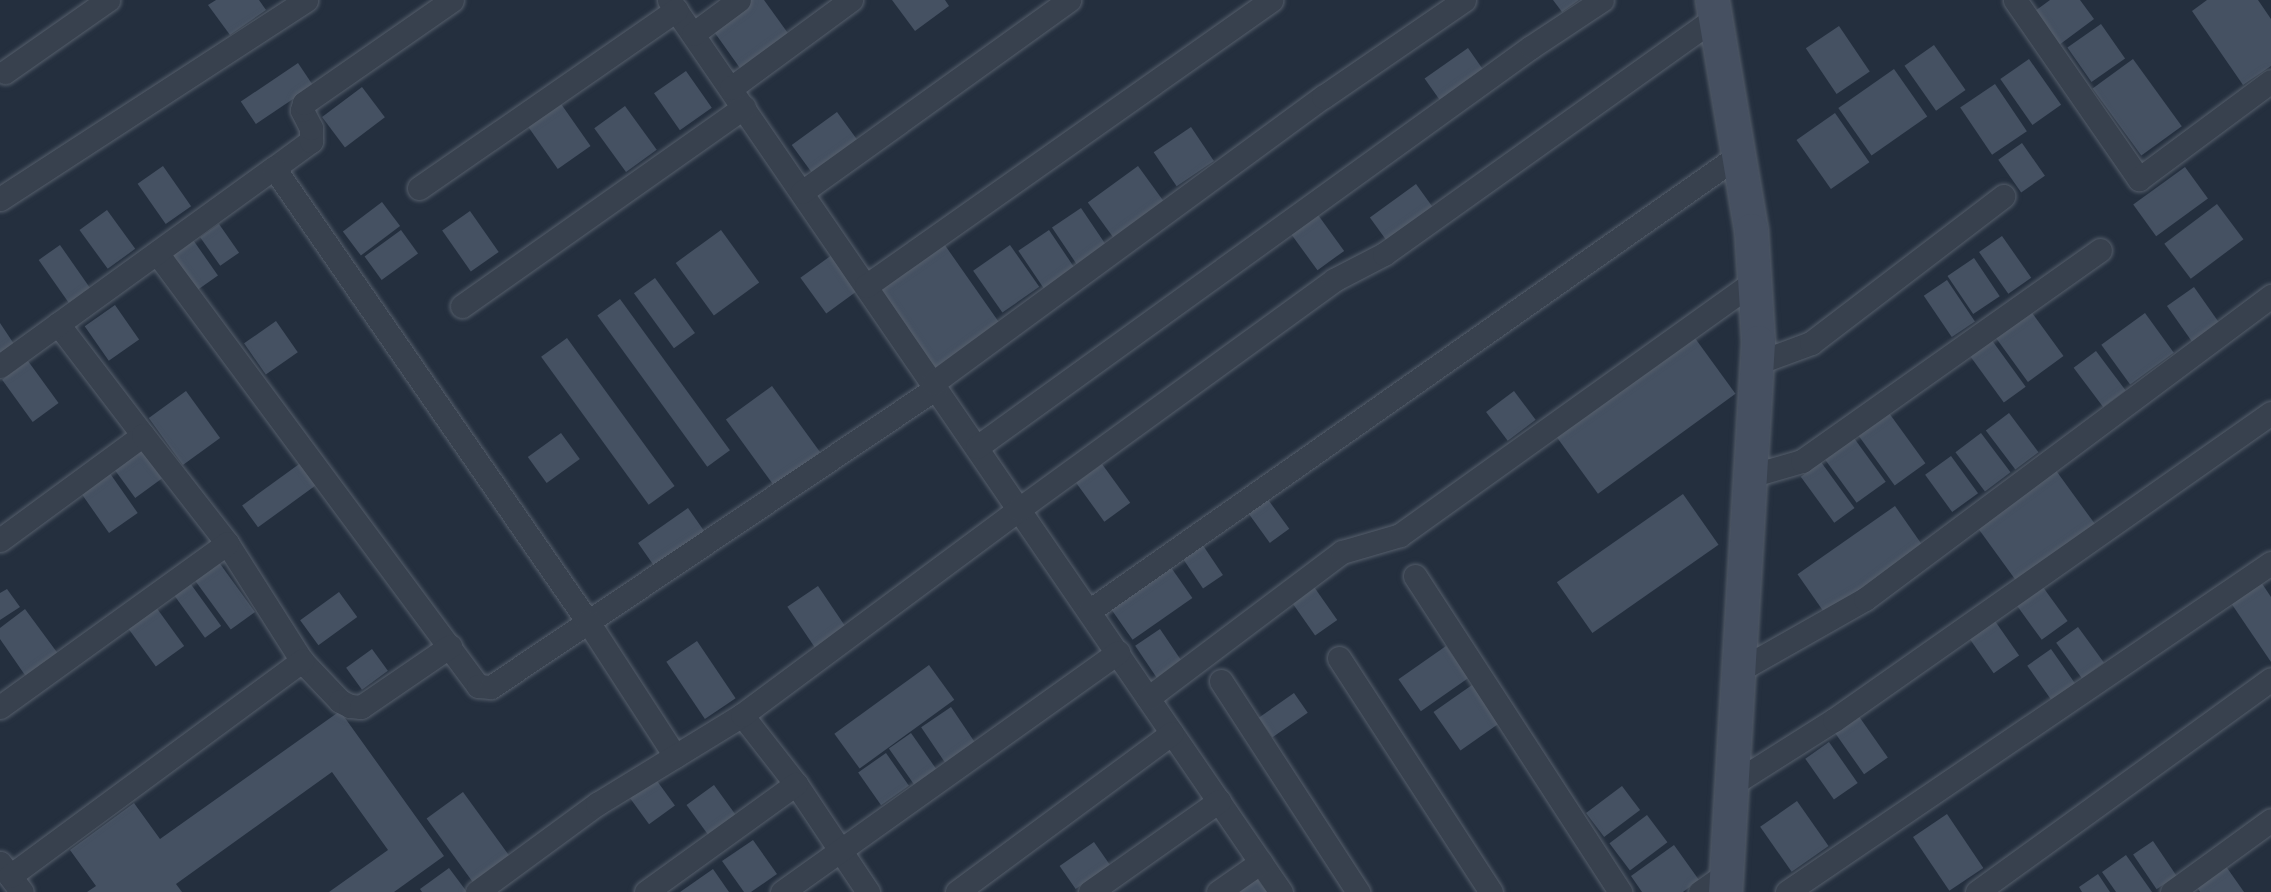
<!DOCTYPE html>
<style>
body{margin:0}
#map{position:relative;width:2271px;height:892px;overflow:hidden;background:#242f3e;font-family:"Work Sans",sans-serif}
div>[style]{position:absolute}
.building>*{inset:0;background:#455162;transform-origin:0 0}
.roads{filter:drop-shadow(0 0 2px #565f6c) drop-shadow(0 0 2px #565f6c)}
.street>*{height:23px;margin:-11.5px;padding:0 11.5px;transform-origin:11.5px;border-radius:11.5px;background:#38414e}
.secondary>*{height:33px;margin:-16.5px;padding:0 16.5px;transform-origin:16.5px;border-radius:16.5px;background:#465061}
span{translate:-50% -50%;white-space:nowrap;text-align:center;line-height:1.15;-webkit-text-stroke:7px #1d2633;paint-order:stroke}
</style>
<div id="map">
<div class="building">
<i style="clip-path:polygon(216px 0,259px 0,266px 10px,230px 35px,208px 5px)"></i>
<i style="clip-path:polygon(746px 0,764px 0,790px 36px,742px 71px,710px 26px)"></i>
<i style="clip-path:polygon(892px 0,945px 0,949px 6px,915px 31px)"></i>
<i style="clip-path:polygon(1553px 0,1579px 0,1562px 12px)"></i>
<i style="clip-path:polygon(2050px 0,2080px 0,2094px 19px,2059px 45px,2035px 11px)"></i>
<i style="clip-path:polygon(2207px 0,2258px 0,2271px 19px,2271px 66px,2243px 85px,2192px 11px)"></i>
<i style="left:2101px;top:24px;width:42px;height:41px;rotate:55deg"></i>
<i style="left:1839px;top:26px;width:55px;height:40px;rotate:56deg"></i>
<i style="left:1934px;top:45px;width:55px;height:36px;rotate:55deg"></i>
<i style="left:1468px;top:48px;width:28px;height:53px;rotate:55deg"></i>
<i style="left:2029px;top:59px;width:56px;height:35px;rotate:55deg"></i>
<i style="left:2133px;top:59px;width:83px;height:50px;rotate:54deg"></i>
<i style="left:298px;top:63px;width:27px;height:69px;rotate:56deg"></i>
<i style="left:1894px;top:69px;width:58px;height:68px;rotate:55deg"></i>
<i style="left:686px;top:71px;width:45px;height:39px;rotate:55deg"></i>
<i style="left:1995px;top:84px;width:57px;height:42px;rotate:56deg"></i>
<i style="left:362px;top:87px;width:38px;height:50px;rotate:53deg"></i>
<i style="left:559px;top:101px;width:55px;height:40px;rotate:55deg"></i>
<i style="left:625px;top:106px;width:54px;height:38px;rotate:54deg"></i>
<i style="left:837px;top:112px;width:39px;height:56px;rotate:54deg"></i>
<i style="left:1835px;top:113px;width:60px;height:47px;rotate:55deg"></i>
<i style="left:1191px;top:127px;width:41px;height:45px;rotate:56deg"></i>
<i style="left:2022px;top:143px;width:40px;height:29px;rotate:55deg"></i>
<i style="left:163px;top:166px;width:49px;height:31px;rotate:55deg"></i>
<i style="left:1138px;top:166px;width:43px;height:62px;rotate:54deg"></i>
<i style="left:2185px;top:167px;width:39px;height:64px;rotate:54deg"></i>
<i style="left:1416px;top:184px;width:32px;height:57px;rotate:54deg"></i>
<i style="left:382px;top:202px;width:30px;height:49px;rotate:53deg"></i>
<i style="left:2217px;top:204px;width:44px;height:66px;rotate:53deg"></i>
<i style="left:1081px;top:208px;width:45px;height:35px;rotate:56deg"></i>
<i style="left:1313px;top:208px;width:53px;height:33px;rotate:54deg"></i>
<i style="left:107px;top:210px;width:48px;height:34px;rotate:54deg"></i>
<i style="left:470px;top:211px;width:50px;height:34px;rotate:55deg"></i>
<i style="left:219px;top:224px;width:35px;height:23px;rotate:55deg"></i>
<i style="left:401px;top:230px;width:29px;height:45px;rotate:54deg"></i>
<i style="left:721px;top:230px;width:65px;height:56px;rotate:54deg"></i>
<i style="left:1049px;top:230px;width:46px;height:37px;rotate:56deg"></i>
<i style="left:2002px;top:236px;width:51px;height:28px;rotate:55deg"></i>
<i style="left:191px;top:237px;width:47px;height:26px;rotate:55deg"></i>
<i style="left:942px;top:241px;width:103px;height:81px;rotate:55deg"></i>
<i style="left:60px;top:245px;width:60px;height:26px;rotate:55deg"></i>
<i style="left:1010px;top:245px;width:51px;height:45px;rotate:55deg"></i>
<i style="left:836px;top:252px;width:44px;height:44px;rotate:54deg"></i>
<i style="left:1974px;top:258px;width:46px;height:32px;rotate:56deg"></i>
<i style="left:655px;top:278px;width:68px;height:26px;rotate:54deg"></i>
<i style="left:1947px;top:280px;width:50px;height:28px;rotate:56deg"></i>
<i style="left:2194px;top:287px;width:45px;height:33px;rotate:55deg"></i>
<i style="left:620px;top:299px;width:187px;height:28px;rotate:54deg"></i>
<i style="left:115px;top:305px;width:42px;height:37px;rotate:55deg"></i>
<i style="left:2030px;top:310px;width:57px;height:44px;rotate:54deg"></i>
<i style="left:2145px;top:313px;width:49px;height:54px;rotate:54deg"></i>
<i style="left:276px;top:321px;width:38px;height:39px;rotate:55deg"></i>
<i style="clip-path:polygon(0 323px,14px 344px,0 354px)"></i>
<i style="left:1692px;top:334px;width:74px;height:170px;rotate:54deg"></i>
<i style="left:567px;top:338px;width:183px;height:32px;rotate:54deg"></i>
<i style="left:1991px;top:339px;width:59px;height:27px;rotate:54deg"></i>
<i style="left:2096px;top:351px;width:49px;height:28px;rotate:53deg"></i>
<i style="left:28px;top:361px;width:52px;height:32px;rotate:54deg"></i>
<i style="left:772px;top:386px;width:82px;height:57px;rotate:54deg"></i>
<i style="left:186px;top:391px;width:58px;height:46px;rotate:54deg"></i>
<i style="left:1514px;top:391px;width:36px;height:35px;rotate:53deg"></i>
<i style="left:1889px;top:413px;width:62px;height:38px;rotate:54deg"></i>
<i style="left:2009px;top:413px;width:49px;height:29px;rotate:53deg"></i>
<i style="left:561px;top:433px;width:32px;height:41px;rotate:54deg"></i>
<i style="left:1981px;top:433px;width:49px;height:32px;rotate:53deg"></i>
<i style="left:1854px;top:438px;width:54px;height:36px;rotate:54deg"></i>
<i style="left:139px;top:447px;width:39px;height:33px;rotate:54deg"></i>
<i style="left:1951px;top:456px;width:46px;height:32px;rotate:54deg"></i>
<i style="left:302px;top:462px;width:27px;height:74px;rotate:54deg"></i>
<i style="left:1821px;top:462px;width:57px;height:25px;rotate:54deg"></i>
<i style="left:1102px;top:464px;width:48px;height:32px;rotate:54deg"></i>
<i style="left:2052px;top:465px;width:74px;height:97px;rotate:54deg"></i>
<i style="left:109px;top:472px;width:50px;height:35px;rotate:55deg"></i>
<i style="left:1264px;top:494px;width:43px;height:24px;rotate:54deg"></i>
<i style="left:1683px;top:494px;width:62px;height:154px;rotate:55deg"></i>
<i style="left:1895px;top:506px;width:49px;height:119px;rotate:55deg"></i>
<i style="left:688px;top:508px;width:33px;height:61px;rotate:55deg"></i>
<i style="left:1200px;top:541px;width:41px;height:24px;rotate:56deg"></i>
<i style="left:218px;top:561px;width:63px;height:30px;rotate:54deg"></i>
<i style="left:1170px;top:566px;width:39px;height:73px;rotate:55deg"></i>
<i style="clip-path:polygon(2261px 582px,2271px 597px,2271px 662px,2231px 603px)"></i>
<i style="left:190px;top:583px;width:53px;height:20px;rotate:54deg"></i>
<i style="left:2040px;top:583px;width:47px;height:32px;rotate:54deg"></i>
<i style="left:1312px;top:584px;width:44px;height:27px;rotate:55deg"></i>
<i style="left:818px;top:586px;width:55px;height:37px;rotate:56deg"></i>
<i style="clip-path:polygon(7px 589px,20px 607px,0 620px,0 593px)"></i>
<i style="left:339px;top:592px;width:31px;height:48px;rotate:54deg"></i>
<i style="left:153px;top:603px;width:53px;height:35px;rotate:54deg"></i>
<i style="clip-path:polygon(25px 609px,59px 655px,27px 678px,0 639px,0 628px)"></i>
<i style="left:1995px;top:621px;width:42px;height:31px;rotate:55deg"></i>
<i style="left:2078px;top:627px;width:44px;height:27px;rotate:54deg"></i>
<i style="left:1160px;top:629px;width:42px;height:30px;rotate:56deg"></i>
<i style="left:697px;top:641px;width:69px;height:37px;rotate:56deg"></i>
<i style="left:1446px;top:646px;width:39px;height:58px;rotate:55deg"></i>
<i style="left:372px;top:649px;width:27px;height:32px;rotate:54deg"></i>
<i style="left:2051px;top:649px;width:42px;height:29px;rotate:55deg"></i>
<i style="left:929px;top:665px;width:43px;height:117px;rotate:54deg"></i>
<i style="left:1472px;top:685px;width:47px;height:47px;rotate:55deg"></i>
<i style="left:1294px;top:693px;width:24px;height:43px;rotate:55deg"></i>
<i style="left:951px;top:707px;width:45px;height:36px;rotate:56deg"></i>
<i style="clip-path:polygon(340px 711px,444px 856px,394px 892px,329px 892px,388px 850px,332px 772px,176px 884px,182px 892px,87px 892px,96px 886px,70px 850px,134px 803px,160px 839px)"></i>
<i style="left:1858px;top:715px;width:52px;height:29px;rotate:55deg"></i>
<i style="left:911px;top:733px;width:47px;height:27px;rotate:55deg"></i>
<i style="left:1829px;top:742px;width:50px;height:29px;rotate:55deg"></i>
<i style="left:886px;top:753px;width:40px;height:34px;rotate:55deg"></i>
<i style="left:652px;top:774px;width:39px;height:32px;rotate:54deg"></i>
<i style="left:714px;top:785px;width:42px;height:34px;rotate:54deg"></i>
<i style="left:1622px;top:786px;width:30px;height:45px;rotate:53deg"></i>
<i style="left:463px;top:792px;width:84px;height:45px;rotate:54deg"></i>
<i style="left:1797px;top:801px;width:55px;height:45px;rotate:55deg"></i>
<i style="left:1947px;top:814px;width:65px;height:41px;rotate:56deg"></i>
<i style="left:1647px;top:815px;width:34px;height:47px;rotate:53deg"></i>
<i style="clip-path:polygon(753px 840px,777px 874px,751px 892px,744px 892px,722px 861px)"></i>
<i style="left:2153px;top:841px;width:42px;height:24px;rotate:56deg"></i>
<i style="left:1094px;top:842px;width:28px;height:42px;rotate:55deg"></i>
<i style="clip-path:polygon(1674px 845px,1699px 880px,1683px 892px,1642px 892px,1631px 876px)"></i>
<i style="clip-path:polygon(2126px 855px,2152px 892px,2116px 892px,2102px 872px)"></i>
<i style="clip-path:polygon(2225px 865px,2244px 892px,2200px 892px,2196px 885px)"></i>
<i style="clip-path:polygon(449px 868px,467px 892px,422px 892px,420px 889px)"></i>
<i style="clip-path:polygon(713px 869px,729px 892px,680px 892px)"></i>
<i style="clip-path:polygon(2098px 874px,2110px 892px,2082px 892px,2079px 887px)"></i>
<i style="clip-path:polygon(1255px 876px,1267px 892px,1232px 892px)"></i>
</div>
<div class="roads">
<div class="street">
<i style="left:669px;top:0;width:1082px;rotate:55.55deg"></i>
<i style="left:2015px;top:0;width:218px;rotate:55.3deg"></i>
<i style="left:2139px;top:179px;width:164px;rotate:-36.6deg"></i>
<i style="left:693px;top:34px;width:57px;rotate:-36.5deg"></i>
<i style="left:5px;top:72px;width:126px;rotate:-35deg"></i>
<i style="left:731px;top:88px;width:149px;rotate:-36.3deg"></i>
<i style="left:274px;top:168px;width:46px;rotate:-36.1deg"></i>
<i style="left:311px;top:141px;width:13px;rotate:-90deg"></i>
<i style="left:311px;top:128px;width:20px;rotate:-117deg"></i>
<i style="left:302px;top:110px;width:7px;rotate:-74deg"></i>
<i style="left:304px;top:103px;width:180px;rotate:-34.8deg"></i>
<i style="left:419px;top:188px;width:313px;rotate:-34.7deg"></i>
<i style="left:802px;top:192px;width:329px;rotate:-35.7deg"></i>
<i style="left:0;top:199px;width:365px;rotate:-33deg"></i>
<i style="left:157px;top:253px;width:539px;rotate:53.45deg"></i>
<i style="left:478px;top:686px;width:13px;rotate:4deg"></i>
<i style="left:491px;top:687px;width:536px;rotate:-33.9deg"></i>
<i style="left:866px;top:286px;width:496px;rotate:-35.2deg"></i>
<i style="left:462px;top:306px;width:345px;rotate:-35.2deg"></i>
<i style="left:58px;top:324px;width:140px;rotate:52.6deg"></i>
<i style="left:1757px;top:363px;width:58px;rotate:-20.3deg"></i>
<i style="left:1811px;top:343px;width:242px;rotate:-37.4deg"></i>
<i style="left:0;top:366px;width:338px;rotate:-35.9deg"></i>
<i style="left:274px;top:168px;width:552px;rotate:55.33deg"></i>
<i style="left:588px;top:622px;width:160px;rotate:57deg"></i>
<i style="left:933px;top:383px;width:484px;rotate:-36.3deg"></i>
<i style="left:1323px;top:97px;width:171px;rotate:-34.5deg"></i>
<i style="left:977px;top:447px;width:683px;rotate:-35.83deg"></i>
<i style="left:1531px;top:47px;width:85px;rotate:-33.5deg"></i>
<i style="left:1750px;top:476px;width:54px;rotate:-16.1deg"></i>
<i style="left:1802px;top:461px;width:365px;rotate:-35.3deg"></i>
<i style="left:0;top:540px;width:177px;rotate:-36.3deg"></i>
<i style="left:143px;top:435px;width:137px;rotate:52.1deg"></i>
<i style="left:227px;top:543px;width:140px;rotate:57.6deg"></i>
<i style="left:302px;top:661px;width:55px;rotate:46.5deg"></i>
<i style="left:340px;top:701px;width:11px;rotate:27deg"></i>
<i style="left:350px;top:706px;width:11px;rotate:5deg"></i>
<i style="left:361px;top:707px;width:108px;rotate:-34.4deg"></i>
<i style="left:1415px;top:576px;width:377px;rotate:57deg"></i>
<i style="left:1089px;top:611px;width:794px;rotate:-35.05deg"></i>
<i style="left:1339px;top:658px;width:279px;rotate:57deg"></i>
<i style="left:1738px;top:671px;width:146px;rotate:-29.6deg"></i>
<i style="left:1865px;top:599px;width:507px;rotate:-36.73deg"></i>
<i style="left:1221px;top:681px;width:252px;rotate:57deg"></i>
<i style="left:1148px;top:698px;width:243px;rotate:-37deg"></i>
<i style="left:1342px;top:552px;width:60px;rotate:-16.3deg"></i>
<i style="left:1400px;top:535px;width:437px;rotate:-35.6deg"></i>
<i style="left:0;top:707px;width:280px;rotate:-35.8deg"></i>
<i style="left:742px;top:715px;width:88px;rotate:52deg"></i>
<i style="left:796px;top:784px;width:130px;rotate:56.3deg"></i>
<i style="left:1731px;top:785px;width:122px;rotate:-32.3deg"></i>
<i style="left:1834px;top:720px;width:534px;rotate:-35.09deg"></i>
<i style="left:0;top:863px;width:36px;rotate:53deg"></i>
<i style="left:10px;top:876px;width:363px;rotate:-36.4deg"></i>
<i style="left:477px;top:892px;width:149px;rotate:-36.3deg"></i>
<i style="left:597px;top:804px;width:170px;rotate:-31.5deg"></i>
<i style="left:742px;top:715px;width:345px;rotate:-36.6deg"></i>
<i style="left:1019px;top:509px;width:389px;rotate:-36deg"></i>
<i style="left:1334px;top:280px;width:56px;rotate:-27.5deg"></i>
<i style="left:1384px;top:254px;width:407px;rotate:-35.5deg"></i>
<i style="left:646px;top:892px;width:185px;rotate:-35.8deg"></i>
<i style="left:782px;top:892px;width:413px;rotate:-35.5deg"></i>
<i style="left:957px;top:892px;width:267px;rotate:-36.5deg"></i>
<i style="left:1090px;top:892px;width:158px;rotate:-35.2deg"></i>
<i style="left:1218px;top:892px;width:52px;rotate:-34.9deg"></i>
<i style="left:1700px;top:892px;width:32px;rotate:-35deg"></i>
<i style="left:1787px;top:892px;width:585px;rotate:-34.21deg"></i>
<i style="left:1977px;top:892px;width:363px;rotate:-35.9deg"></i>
<i style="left:2172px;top:892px;width:122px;rotate:-36deg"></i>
</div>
<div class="secondary">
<i style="left:1712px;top:0;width:233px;rotate:80.4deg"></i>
<i style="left:1751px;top:230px;width:112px;rotate:86.4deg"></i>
<i style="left:1758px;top:342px;width:551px;rotate:93.43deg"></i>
</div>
</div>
</div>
